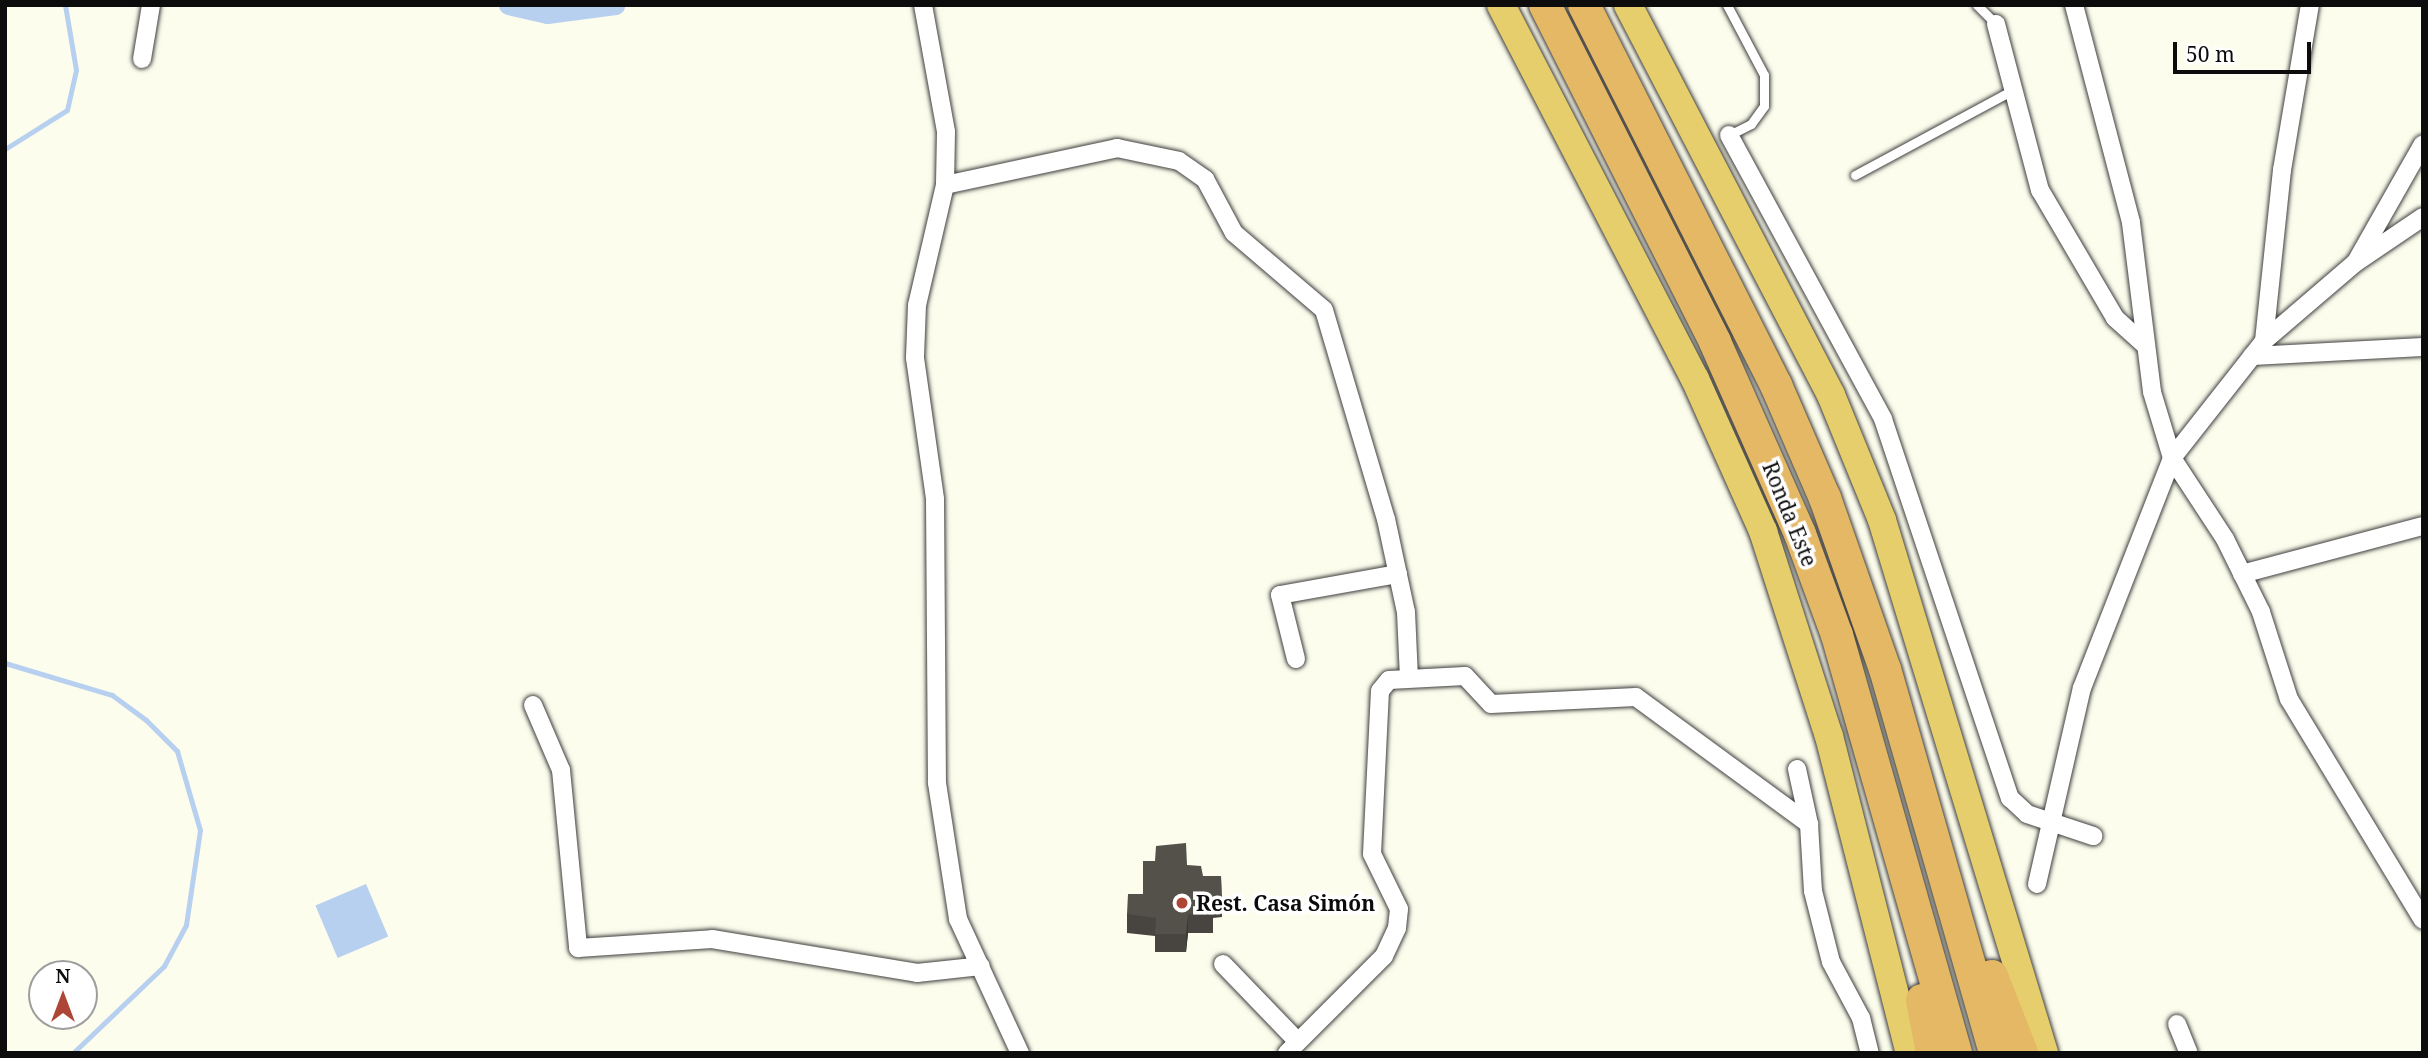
<!DOCTYPE html>
<meta charset="utf-8">
<style>
body{margin:0}
#map{position:relative;width:2428px;height:1058px;overflow:hidden;background:#fdfdee;font-family:"Noto Serif",serif}
div>[style]{position:absolute}
.water>*{inset:0;background:#b8d0ef;transform-origin:0 0}
.stream>*{height:5px;margin:-2.5px;padding:0 2.5px;transform-origin:2.5px;border-radius:2.5px;background:#b8d0ef}
.canal>*{height:19px;margin:-9.5px;padding:0 9.5px;transform-origin:9.5px;border-radius:9.5px;background:#b8d0ef}
.roads{filter:drop-shadow(0 0 2px #3f3f3f) drop-shadow(0 0 2px #3f3f3f)}
.service>*{height:9px;margin:-4.5px;padding:0 4.5px;transform-origin:4.5px;border-radius:4.5px;background:#fff}
.minor>*{height:18px;margin:-9px;padding:0 9px;transform-origin:9px;border-radius:9px;background:#fff}
.trunk>*{height:28px;margin:-14px;padding:0 14px;transform-origin:14px;border-radius:14px;background:#e6ce6c}
.motorway>*{height:32px;margin:-16px;padding:0 16px;transform-origin:16px;border-radius:16px;background:#e4b865}
.wall>*{inset:0;background:#484540}
.shaded-wall>*{inset:0;background:#3b3834}
.building>*{inset:0;background:#54504a}
.dots>*{width:19px;height:19px;translate:-50% -50%;box-sizing:border-box;border:4px solid #fff;border-radius:50%}
span{translate:-50% -50%;white-space:nowrap;text-align:center;line-height:1.15;-webkit-text-stroke:7px #fff;paint-order:stroke}
.street-label{font-size:21px;color:#0c0c0c}
.poi-label{font-size:21px;color:#0c0c0c;font-weight:700}
.left{translate:0 -50%;text-align:left}
.frame{position:absolute;inset:0;border:7px solid #0c0c0c;pointer-events:none}
.north{position:absolute;left:28px;top:960px;width:70px;height:70px;box-sizing:border-box;background:#fff;border:2px solid #9e9e9e;border-radius:50%;rotate:0deg;font-size:19px;font-weight:700;line-height:28px;text-align:center;color:#0c0c0c}
.north::after{content:'';display:block;margin:auto;width:24px;height:32px;background:#ad4634;clip-path:polygon(50% 0,100% 100%,50% 72%,0 100%)}
.scale{position:absolute;left:2173px;top:42px;width:138px;height:32px;box-sizing:border-box;border:4px solid #0c0c0c;border-top:0;padding-left:9px;font-size:21px;line-height:24px;white-space:nowrap;color:#0c0c0c;-webkit-text-stroke:5px #fff;paint-order:stroke}
</style>
<div id="map">
<div class="water">
<i style="left:366px;top:884px;width:57px;height:55px;rotate:67deg"></i>
</div>
<div class="stream">
<i style="left:5px;top:149px;width:73px;rotate:-32.2deg"></i>
<i style="left:67px;top:110px;width:41px;rotate:-77.3deg"></i>
<i style="left:76px;top:70px;width:66px;rotate:-99.6deg"></i>
<i style="left:5px;top:663px;width:112px;rotate:16.7deg"></i>
<i style="left:112px;top:695px;width:42px;rotate:36.3deg"></i>
<i style="left:146px;top:720px;width:44px;rotate:45deg"></i>
<i style="left:177px;top:751px;width:82px;rotate:73.8deg"></i>
<i style="left:200px;top:830px;width:96px;rotate:98.4deg"></i>
<i style="left:186px;top:925px;width:47px;rotate:118.2deg"></i>
<i style="left:164px;top:966px;width:126px;rotate:136.3deg"></i>
</div>
<div class="canal">
<i style="left:508px;top:5px;width:40px;rotate:13deg"></i>
<i style="left:547px;top:14px;width:69px;rotate:-7.5deg"></i>
</div>
<div class="roads">
<div class="service">
<i style="left:1727px;top:5px;width:79px;rotate:62.1deg"></i>
<i style="left:1764px;top:75px;width:31px;rotate:90deg"></i>
<i style="left:1764px;top:106px;width:22px;rotate:126deg"></i>
<i style="left:1751px;top:124px;width:25px;rotate:153deg"></i>
<i style="left:1977px;top:5px;width:27px;rotate:45deg"></i>
<i style="left:1855px;top:175px;width:179px;rotate:-28.3deg"></i>
</div>
<div class="minor">
<i style="left:923px;top:5px;width:129px;rotate:79.7deg"></i>
<i style="left:946px;top:132px;width:53px;rotate:91.1deg"></i>
<i style="left:945px;top:185px;width:123px;rotate:103.1deg"></i>
<i style="left:917px;top:305px;width:53px;rotate:92.2deg"></i>
<i style="left:915px;top:358px;width:142px;rotate:81.9deg"></i>
<i style="left:935px;top:499px;width:284px;rotate:89.6deg"></i>
<i style="left:937px;top:783px;width:138px;rotate:81.2deg"></i>
<i style="left:958px;top:919px;width:148px;rotate:65.2deg"></i>
<i style="left:2074px;top:5px;width:225px;rotate:75.3deg"></i>
<i style="left:2131px;top:223px;width:170px;rotate:82.9deg"></i>
<i style="left:2152px;top:392px;width:69px;rotate:73.1deg"></i>
<i style="left:2172px;top:458px;width:97px;rotate:56.8deg"></i>
<i style="left:2225px;top:539px;width:81px;rotate:63.7deg"></i>
<i style="left:2261px;top:612px;width:91px;rotate:72.2deg"></i>
<i style="left:2289px;top:699px;width:258px;rotate:58.8deg"></i>
<i style="left:1996px;top:24px;width:172px;rotate:75.2deg"></i>
<i style="left:2040px;top:190px;width:148px;rotate:59.6deg"></i>
<i style="left:2115px;top:318px;width:42px;rotate:42.1deg"></i>
<i style="left:142px;top:59px;width:55px;rotate:-80.5deg"></i>
<i style="left:1729px;top:135px;width:323px;rotate:61.5deg"></i>
<i style="left:1883px;top:419px;width:400px;rotate:71.5deg"></i>
<i style="left:2010px;top:798px;width:23px;rotate:43deg"></i>
<i style="left:2027px;top:814px;width:70px;rotate:18.4deg"></i>
<i style="left:945px;top:185px;width:176px;rotate:-12.1deg"></i>
<i style="left:1117px;top:148px;width:63px;rotate:11.8deg"></i>
<i style="left:1179px;top:161px;width:32px;rotate:35deg"></i>
<i style="left:1205px;top:179px;width:61px;rotate:61.8deg"></i>
<i style="left:1234px;top:233px;width:118px;rotate:40.5deg"></i>
<i style="left:1324px;top:310px;width:218px;rotate:73.5deg"></i>
<i style="left:1386px;top:519px;width:95px;rotate:77.9deg"></i>
<i style="left:1406px;top:612px;width:65px;rotate:87.4deg"></i>
<i style="left:2357px;top:260px;width:133px;rotate:-60.4deg"></i>
<i style="left:2264px;top:341px;width:172px;rotate:-84deg"></i>
<i style="left:2282px;top:170px;width:167px;rotate:-80.4deg"></i>
<i style="left:2252px;top:356px;width:171px;rotate:-3deg"></i>
<i style="left:2242px;top:574px;width:187px;rotate:-14.9deg"></i>
<i style="left:1296px;top:659px;width:66px;rotate:-104deg"></i>
<i style="left:1280px;top:595px;width:120px;rotate:-10.1deg"></i>
<i style="left:533px;top:705px;width:71px;rotate:66.7deg"></i>
<i style="left:561px;top:770px;width:179px;rotate:84.5deg"></i>
<i style="left:578px;top:948px;width:134px;rotate:-3.8deg"></i>
<i style="left:712px;top:939px;width:208px;rotate:9.4deg"></i>
<i style="left:917px;top:973px;width:64px;rotate:-6.2deg"></i>
<i style="left:1797px;top:769px;width:56px;rotate:77.7deg"></i>
<i style="left:1809px;top:824px;width:67px;rotate:86.6deg"></i>
<i style="left:1813px;top:891px;width:73px;rotate:75.8deg"></i>
<i style="left:1831px;top:962px;width:64px;rotate:61.8deg"></i>
<i style="left:1861px;top:1018px;width:36px;rotate:76deg"></i>
<i style="left:2037px;top:884px;width:201px;rotate:-77.1deg"></i>
<i style="left:2082px;top:688px;width:247px;rotate:-68.6deg"></i>
<i style="left:2172px;top:458px;width:149px;rotate:-51.8deg"></i>
<i style="left:2264px;top:341px;width:120px;rotate:-40.6deg"></i>
<i style="left:2355px;top:263px;width:82px;rotate:-34.1deg"></i>
<i style="left:1223px;top:964px;width:107px;rotate:46.1deg"></i>
<i style="left:2177px;top:1024px;width:31px;rotate:68deg"></i>
<i style="left:1287px;top:1053px;width:137px;rotate:-45deg"></i>
<i style="left:1384px;top:956px;width:31px;rotate:-65deg"></i>
<i style="left:1397px;top:928px;width:19px;rotate:-84deg"></i>
<i style="left:1399px;top:909px;width:61px;rotate:-116.1deg"></i>
<i style="left:1372px;top:854px;width:163px;rotate:-87.2deg"></i>
<i style="left:1380px;top:691px;width:14px;rotate:-51deg"></i>
<i style="left:1389px;top:680px;width:76px;rotate:-3deg"></i>
<i style="left:1465px;top:676px;width:38px;rotate:47deg"></i>
<i style="left:1491px;top:704px;width:145px;rotate:-2.8deg"></i>
<i style="left:1636px;top:697px;width:215px;rotate:36.3deg"></i>
</div>
<div class="trunk">
<i style="left:1501px;top:5px;width:421px;rotate:62.6deg"></i>
<i style="left:1695px;top:379px;width:167px;rotate:65.9deg"></i>
<i style="left:1763px;top:531px;width:215px;rotate:72.2deg"></i>
<i style="left:1829px;top:736px;width:327px;rotate:75.7deg"></i>
<i style="left:1628px;top:5px;width:440px;rotate:62.5deg"></i>
<i style="left:1831px;top:395px;width:135px;rotate:67.8deg"></i>
<i style="left:1882px;top:520px;width:557px;rotate:73.09deg"></i>
</div>
<div class="motorway">
<i style="left:1545px;top:5px;width:377px;rotate:63.2deg"></i>
<i style="left:1715px;top:342px;width:210px;rotate:66.1deg"></i>
<i style="left:1800px;top:534px;width:108px;rotate:69.9deg"></i>
<i style="left:1837px;top:635px;width:435px;rotate:74.1deg"></i>
<i style="left:1584px;top:5px;width:426px;rotate:63.2deg"></i>
<i style="left:1776px;top:385px;width:123px;rotate:66.6deg"></i>
<i style="left:1825px;top:498px;width:181px;rotate:70.7deg"></i>
<i style="left:1885px;top:669px;width:399px;rotate:74deg"></i>
<i style="left:1992px;top:976px;width:83px;rotate:68.7deg"></i>
<i style="left:1922px;top:1000px;width:54px;rotate:79.3deg"></i>
</div>
</div>
<div class="wall">
<i style="clip-path:polygon(1187px 865px,1203px 876px,1221px 876px,1222px 917px,1213px 918px,1213px 933px,1188px 933px,1186px 952px,1155px 952px,1155px 936px,1127px 933px,1127px 914px,1143px 894px)"></i>
</div>
<div class="shaded-wall">
<i style="clip-path:polygon(1188px 914px,1188px 933px,1186px 952px,1186px 934px)"></i>
</div>
<div class="building">
<i style="clip-path:polygon(1186px 843px,1187px 865px,1201px 866px,1203px 876px,1221px 876px,1222px 898px,1213px 900px,1213px 915px,1188px 914px,1186px 934px,1155px 934px,1156px 918px,1127px 914px,1128px 894px,1143px 894px,1143px 861px,1155px 861px,1156px 846px)"></i>
</div>
<div class="dots">
<i style="left:1182px;top:903px;background:#ad4634"></i>
</div>
<div class="street-label">
<span style="left:1790px;top:514px;rotate:68deg">Ronda Este</span>
</div>
<div class="poi-label">
<span class="left" style="left:1196px;top:903px">Rest. Casa Simón</span>
</div>
<div class="frame"></div>
<div class="north">N</div>
<div class="scale">50 m</div>
</div>
